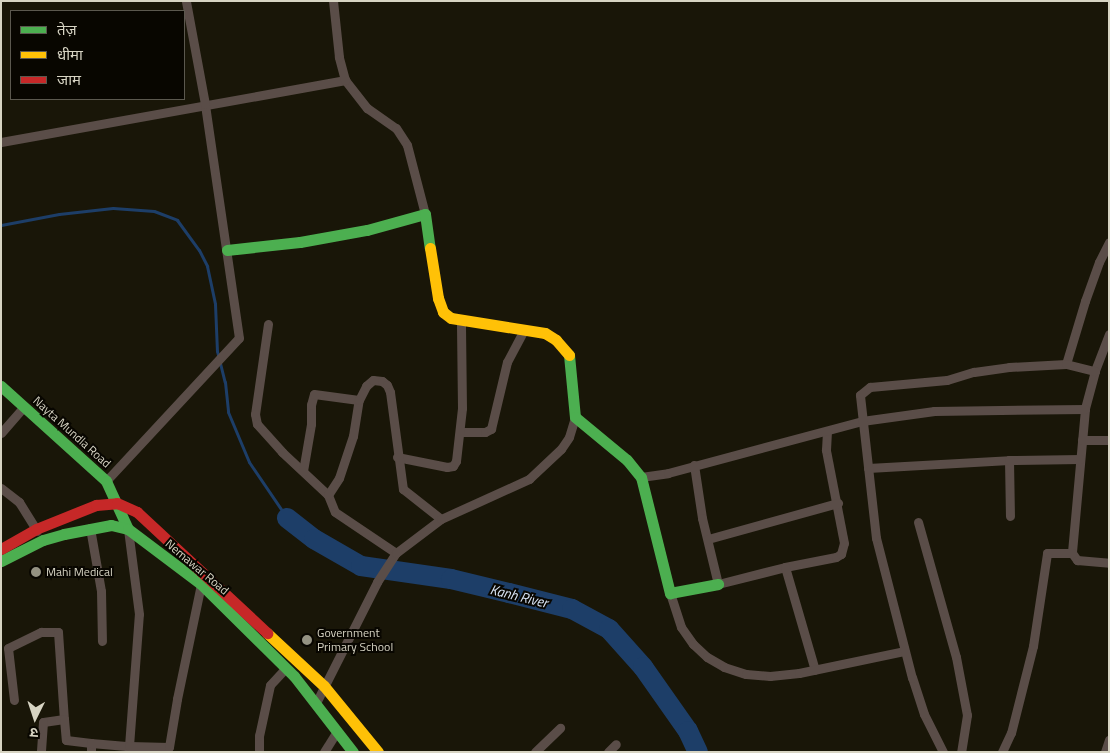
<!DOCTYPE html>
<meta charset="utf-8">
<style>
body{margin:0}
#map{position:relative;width:1110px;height:753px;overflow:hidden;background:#191608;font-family:"Titillium Web","Noto Sans Devanagari",sans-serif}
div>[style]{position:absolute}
.stream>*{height:3px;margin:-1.5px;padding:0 1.5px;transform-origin:1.5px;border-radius:1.5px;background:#1d3e68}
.river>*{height:20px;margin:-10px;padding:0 10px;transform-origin:10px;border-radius:10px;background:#1d3e68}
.street>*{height:9px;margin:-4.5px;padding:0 4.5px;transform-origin:4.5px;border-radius:4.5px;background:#5a4d48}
.fast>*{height:11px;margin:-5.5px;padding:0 5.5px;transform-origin:5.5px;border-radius:5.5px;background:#4caf50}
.slow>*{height:11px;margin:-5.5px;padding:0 5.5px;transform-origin:5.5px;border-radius:5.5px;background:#ffc107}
.jam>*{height:11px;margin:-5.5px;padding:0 5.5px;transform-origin:5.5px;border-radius:5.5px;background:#c62828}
.dots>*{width:14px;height:14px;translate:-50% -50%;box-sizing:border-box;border:2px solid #080600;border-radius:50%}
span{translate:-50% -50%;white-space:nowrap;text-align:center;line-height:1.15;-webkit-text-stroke:4px #080600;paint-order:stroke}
.street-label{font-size:12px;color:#d7d4c3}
.poi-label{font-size:12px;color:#d7d4c3}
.left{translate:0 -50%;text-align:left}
.water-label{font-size:14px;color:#dae5f5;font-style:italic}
.frame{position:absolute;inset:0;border:2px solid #d7d4c3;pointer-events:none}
.legend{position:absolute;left:10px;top:10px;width:175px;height:90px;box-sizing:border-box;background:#080600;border:1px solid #5b584e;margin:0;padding:6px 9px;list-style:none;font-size:15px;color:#d7d4c3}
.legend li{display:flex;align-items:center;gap:10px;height:25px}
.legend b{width:25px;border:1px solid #5b584e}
.north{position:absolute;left:10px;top:693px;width:50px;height:50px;-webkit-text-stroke:4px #080600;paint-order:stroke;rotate:184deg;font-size:14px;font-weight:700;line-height:20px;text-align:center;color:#d7d4c3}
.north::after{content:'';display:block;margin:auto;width:18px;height:22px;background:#d7d4c3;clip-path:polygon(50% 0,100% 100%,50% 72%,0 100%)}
</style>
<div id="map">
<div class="stream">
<i style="left:1px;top:225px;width:59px;rotate:-10.7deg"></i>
<i style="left:59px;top:214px;width:54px;rotate:-6.3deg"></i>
<i style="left:113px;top:208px;width:41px;rotate:4.2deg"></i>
<i style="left:154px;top:211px;width:25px;rotate:21deg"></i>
<i style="left:177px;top:220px;width:37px;rotate:54deg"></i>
<i style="left:199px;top:250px;width:18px;rotate:63deg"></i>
<i style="left:207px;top:266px;width:39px;rotate:78deg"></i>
<i style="left:215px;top:304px;width:47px;rotate:87.6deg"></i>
<i style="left:217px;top:351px;width:32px;rotate:76deg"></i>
<i style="left:225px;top:382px;width:30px;rotate:84deg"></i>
<i style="left:228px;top:412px;width:54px;rotate:67.2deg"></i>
<i style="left:249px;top:462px;width:68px;rotate:55.8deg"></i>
</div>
<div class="river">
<i style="left:287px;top:518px;width:34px;rotate:38deg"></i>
<i style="left:314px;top:539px;width:54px;rotate:29.9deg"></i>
<i style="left:361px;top:566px;width:91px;rotate:8.2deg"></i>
<i style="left:451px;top:579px;width:60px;rotate:13.6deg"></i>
<i style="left:509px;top:593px;width:65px;rotate:14.3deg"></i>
<i style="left:572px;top:609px;width:42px;rotate:28.4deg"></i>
<i style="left:609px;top:629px;width:51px;rotate:48.2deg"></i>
<i style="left:643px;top:667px;width:78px;rotate:54.9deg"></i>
<i style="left:688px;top:731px;width:23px;rotate:65deg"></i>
</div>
<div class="street">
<i style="left:345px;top:80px;width:36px;rotate:52deg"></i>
<i style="left:367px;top:108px;width:35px;rotate:35deg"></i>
<i style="left:396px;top:128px;width:20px;rotate:57deg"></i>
<i style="left:407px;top:145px;width:71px;rotate:75.4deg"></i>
<i style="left:1px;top:142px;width:350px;rotate:-10.2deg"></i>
<i style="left:345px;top:80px;width:24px;rotate:-105deg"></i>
<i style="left:339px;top:57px;width:56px;rotate:-96.1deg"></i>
<i style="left:268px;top:324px;width:91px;rotate:98.2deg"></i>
<i style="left:255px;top:414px;width:10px;rotate:79deg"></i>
<i style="left:257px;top:424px;width:38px;rotate:48deg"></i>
<i style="left:282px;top:452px;width:63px;rotate:43.1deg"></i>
<i style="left:328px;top:495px;width:18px;rotate:68deg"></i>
<i style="left:335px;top:512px;width:73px;rotate:33.9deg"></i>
<i style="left:1109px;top:334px;width:40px;rotate:111deg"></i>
<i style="left:1095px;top:371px;width:39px;rotate:105deg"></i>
<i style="left:1085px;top:409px;width:145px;rotate:95.2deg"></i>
<i style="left:1072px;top:553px;width:9px;rotate:54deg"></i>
<i style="left:1077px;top:560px;width:32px;rotate:5deg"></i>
<i style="left:1066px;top:364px;width:66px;rotate:-73.2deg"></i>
<i style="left:1085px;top:301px;width:41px;rotate:-70.3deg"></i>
<i style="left:1099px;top:262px;width:22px;rotate:-63deg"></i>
<i style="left:461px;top:432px;width:24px"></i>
<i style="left:485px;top:432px;width:7px;rotate:-27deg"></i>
<i style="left:491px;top:429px;width:69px;rotate:-76.6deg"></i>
<i style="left:507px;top:362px;width:36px;rotate:-62deg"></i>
<i style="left:1px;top:433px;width:35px;rotate:-49deg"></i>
<i style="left:1082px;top:440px;width:27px"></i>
<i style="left:397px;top:457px;width:51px;rotate:11.3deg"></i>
<i style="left:447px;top:467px;width:6px;rotate:-9deg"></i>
<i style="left:453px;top:466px;width:6px;rotate:-59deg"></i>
<i style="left:456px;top:461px;width:53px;rotate:-83.5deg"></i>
<i style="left:462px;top:408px;width:88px;rotate:-90.7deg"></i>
<i style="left:1009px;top:460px;width:56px;rotate:89deg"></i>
<i style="left:694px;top:465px;width:54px;rotate:81.4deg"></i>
<i style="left:702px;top:518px;width:68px;rotate:76.4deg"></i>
<i style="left:718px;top:584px;width:69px;rotate:-14.2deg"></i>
<i style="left:785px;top:567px;width:52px;rotate:-11.1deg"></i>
<i style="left:836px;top:557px;width:6px;rotate:-31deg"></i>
<i style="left:841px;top:554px;width:11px;rotate:-75deg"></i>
<i style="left:844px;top:543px;width:95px;rotate:-101deg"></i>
<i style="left:826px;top:450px;width:18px;rotate:-87deg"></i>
<i style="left:868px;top:468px;width:141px;rotate:-3.2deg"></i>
<i style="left:1009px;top:460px;width:71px;rotate:-0.8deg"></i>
<i style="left:303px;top:471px;width:48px;rotate:-80.3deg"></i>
<i style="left:311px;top:424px;width:19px;rotate:-90deg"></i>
<i style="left:311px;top:405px;width:11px;rotate:-75deg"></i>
<i style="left:314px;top:394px;width:45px;rotate:7.6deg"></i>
<i style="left:641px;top:477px;width:27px;rotate:-8deg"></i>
<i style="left:668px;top:473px;width:201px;rotate:-15deg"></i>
<i style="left:862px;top:421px;width:73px;rotate:-7.9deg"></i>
<i style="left:934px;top:411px;width:151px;rotate:-0.8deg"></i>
<i style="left:106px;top:481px;width:195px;rotate:-47.1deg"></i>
<i style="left:239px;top:338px;width:236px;rotate:-98.3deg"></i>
<i style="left:205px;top:104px;width:105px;rotate:-100.5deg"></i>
<i style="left:1px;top:488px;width:23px;rotate:38deg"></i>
<i style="left:19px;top:502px;width:34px;rotate:58deg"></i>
<i style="left:328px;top:495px;width:20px;rotate:-57deg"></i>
<i style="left:339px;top:478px;width:44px;rotate:-71.6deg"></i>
<i style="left:353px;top:436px;width:36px;rotate:-81deg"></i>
<i style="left:359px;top:400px;width:16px;rotate:-63deg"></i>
<i style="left:366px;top:386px;width:9px;rotate:-41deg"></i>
<i style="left:373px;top:380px;width:9px;rotate:6deg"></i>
<i style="left:382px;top:381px;width:6px;rotate:39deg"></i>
<i style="left:387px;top:385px;width:8px;rotate:67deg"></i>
<i style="left:390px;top:392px;width:98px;rotate:82.4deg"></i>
<i style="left:403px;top:489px;width:48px;rotate:38.3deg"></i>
<i style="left:918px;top:522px;width:140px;rotate:74.3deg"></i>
<i style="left:956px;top:657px;width:59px;rotate:79.3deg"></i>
<i style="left:967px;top:715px;width:37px;rotate:99deg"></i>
<i style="left:90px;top:528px;width:64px;rotate:80.1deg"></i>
<i style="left:101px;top:591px;width:50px;rotate:88.9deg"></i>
<i style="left:708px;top:539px;width:135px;rotate:-15.5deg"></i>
<i style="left:785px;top:567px;width:107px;rotate:73.8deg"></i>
<i style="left:670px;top:593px;width:36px;rotate:72deg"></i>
<i style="left:681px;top:627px;width:21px;rotate:55deg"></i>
<i style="left:693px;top:644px;width:19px;rotate:43deg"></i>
<i style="left:707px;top:657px;width:20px;rotate:30deg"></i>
<i style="left:724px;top:667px;width:23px;rotate:18deg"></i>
<i style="left:746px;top:674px;width:24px;rotate:5deg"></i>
<i style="left:770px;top:676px;width:29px;rotate:-6deg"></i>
<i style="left:799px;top:673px;width:107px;rotate:-11.8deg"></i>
<i style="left:14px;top:700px;width:52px;rotate:-96.6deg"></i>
<i style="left:8px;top:648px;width:37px;rotate:-26deg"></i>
<i style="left:41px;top:632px;width:17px"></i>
<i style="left:58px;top:632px;width:87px;rotate:86.1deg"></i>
<i style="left:64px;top:719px;width:21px;rotate:172deg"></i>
<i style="left:43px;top:722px;width:30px;rotate:94deg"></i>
<i style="left:316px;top:703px;width:136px;rotate:-63.2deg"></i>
<i style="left:377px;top:582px;width:35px;rotate:-57deg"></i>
<i style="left:396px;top:553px;width:56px;rotate:-37.1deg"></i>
<i style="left:441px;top:519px;width:97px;rotate:-24.4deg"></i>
<i style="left:529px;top:479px;width:44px;rotate:-43.2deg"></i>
<i style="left:561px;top:449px;width:14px;rotate:-56deg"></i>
<i style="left:569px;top:437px;width:21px;rotate:-73deg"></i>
<i style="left:64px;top:719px;width:21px;rotate:85deg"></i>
<i style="left:66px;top:740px;width:25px;rotate:7deg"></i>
<i style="left:91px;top:752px;width:9px;rotate:-90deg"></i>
<i style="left:91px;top:743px;width:38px;rotate:5deg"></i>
<i style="left:129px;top:746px;width:132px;rotate:-85.7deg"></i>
<i style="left:139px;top:614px;width:86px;rotate:-97.4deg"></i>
<i style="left:129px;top:752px;width:6px;rotate:-90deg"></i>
<i style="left:129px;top:746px;width:40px;rotate:1.4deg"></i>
<i style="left:169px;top:747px;width:49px;rotate:-80.5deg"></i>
<i style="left:177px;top:699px;width:117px;rotate:-78.2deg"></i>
<i style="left:259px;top:752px;width:16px;rotate:-90deg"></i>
<i style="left:259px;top:736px;width:52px;rotate:-77.8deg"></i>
<i style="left:270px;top:685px;width:23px;rotate:-47deg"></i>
<i style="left:324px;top:752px;width:25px;rotate:-58deg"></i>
<i style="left:535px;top:752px;width:35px;rotate:-44deg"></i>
<i style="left:608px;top:752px;width:11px;rotate:-45deg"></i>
<i style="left:943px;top:752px;width:42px;rotate:-116.6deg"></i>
<i style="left:924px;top:714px;width:38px;rotate:-108deg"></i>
<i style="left:912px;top:678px;width:145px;rotate:-104.4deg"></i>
<i style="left:876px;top:538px;width:144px;rotate:-96.4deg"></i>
<i style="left:860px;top:395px;width:13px;rotate:-39deg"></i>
<i style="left:870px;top:387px;width:77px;rotate:-5.2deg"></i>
<i style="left:947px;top:380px;width:28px;rotate:-17deg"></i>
<i style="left:974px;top:372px;width:35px;rotate:-8deg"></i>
<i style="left:1009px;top:367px;width:57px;rotate:-3deg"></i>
<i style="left:1066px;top:364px;width:30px;rotate:14deg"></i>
<i style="left:1002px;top:752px;width:21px;rotate:-65deg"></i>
<i style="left:1011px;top:733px;width:90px;rotate:-75.8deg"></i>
<i style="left:1033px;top:646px;width:94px;rotate:-81.4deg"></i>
<i style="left:1047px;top:553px;width:25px"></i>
<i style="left:1105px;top:752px;width:13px;rotate:-72deg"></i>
</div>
<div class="fast">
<i style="left:227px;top:250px;width:73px;rotate:-6.3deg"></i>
<i style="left:300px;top:242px;width:68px;rotate:-10.2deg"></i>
<i style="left:367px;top:230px;width:60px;rotate:-15.4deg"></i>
<i style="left:425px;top:214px;width:34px;rotate:82deg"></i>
<i style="left:569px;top:355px;width:62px;rotate:84.5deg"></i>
<i style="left:575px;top:417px;width:67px;rotate:39.6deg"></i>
<i style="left:627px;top:460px;width:22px;rotate:51deg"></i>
<i style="left:641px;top:477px;width:120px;rotate:76deg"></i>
<i style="left:670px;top:593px;width:49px;rotate:-10.6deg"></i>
<i style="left:1px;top:386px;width:142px;rotate:42.1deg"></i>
<i style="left:106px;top:481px;width:53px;rotate:65.4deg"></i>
<i style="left:1px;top:561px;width:47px;rotate:-26.6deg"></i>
<i style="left:43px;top:540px;width:22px;rotate:-16deg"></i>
<i style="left:64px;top:534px;width:48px;rotate:-10.8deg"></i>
<i style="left:111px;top:525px;width:17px;rotate:13deg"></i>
<i style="left:128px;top:529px;width:91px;rotate:37deg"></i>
<i style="left:201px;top:584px;width:131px;rotate:44.7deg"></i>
<i style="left:294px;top:676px;width:96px;rotate:52.2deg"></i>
</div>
<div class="slow">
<i style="left:430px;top:248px;width:51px;rotate:80.9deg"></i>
<i style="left:438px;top:298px;width:15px;rotate:70deg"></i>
<i style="left:443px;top:312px;width:10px;rotate:37deg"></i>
<i style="left:451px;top:318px;width:95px;rotate:9.1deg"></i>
<i style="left:545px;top:333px;width:13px;rotate:32deg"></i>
<i style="left:556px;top:340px;width:20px;rotate:49deg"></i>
<i style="left:267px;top:633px;width:78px;rotate:42.9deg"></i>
<i style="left:324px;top:686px;width:85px;rotate:50.7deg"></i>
</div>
<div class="jam">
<i style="left:1px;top:549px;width:40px;rotate:-29.7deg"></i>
<i style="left:36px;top:529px;width:65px;rotate:-21.8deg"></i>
<i style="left:96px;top:505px;width:21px;rotate:-5deg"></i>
<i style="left:117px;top:503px;width:22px;rotate:24deg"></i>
<i style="left:137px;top:512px;width:178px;rotate:42.9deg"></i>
</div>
<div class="dots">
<i style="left:36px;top:572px;background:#949282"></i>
<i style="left:307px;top:640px;background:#949282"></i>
</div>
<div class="street-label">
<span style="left:72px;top:432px;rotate:42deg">Nayta Mundla Road</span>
<span style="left:197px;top:567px;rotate:40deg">Nemawar Road</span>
</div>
<div class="poi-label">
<span class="left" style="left:46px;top:572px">Mahi Medical</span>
<span class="left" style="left:317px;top:640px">Government<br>Primary School</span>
</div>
<div class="water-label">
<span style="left:519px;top:596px;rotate:14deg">Kanh River</span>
</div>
<div class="frame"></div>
<ul class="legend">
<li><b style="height:6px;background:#4caf50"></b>तेज़</li>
<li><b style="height:6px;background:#ffc107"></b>धीमा</li>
<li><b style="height:6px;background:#c62828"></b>जाम</li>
</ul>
<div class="north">उ</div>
</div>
